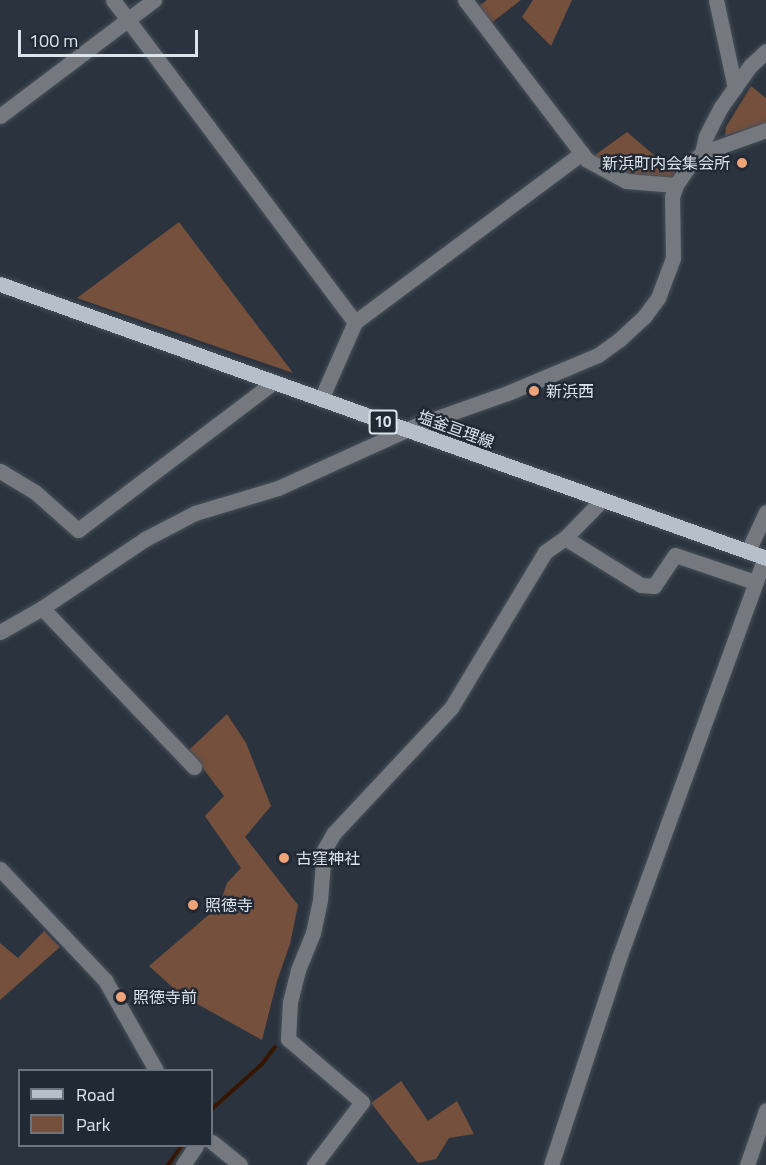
<!DOCTYPE html>
<meta charset="utf-8">
<style>
body{margin:0}
#map{position:relative;width:766px;height:1165px;overflow:hidden;background:#2b343e;font-family:"Titillium Web","Noto Sans JP",sans-serif}
div>[style]{position:absolute}
.green>*{inset:0;background:#75503c}
.stream>*{height:4px;margin:-2px;padding:0 2px;transform-origin:2px;border-radius:2px;background:#361602}
.roads{filter:drop-shadow(0 0 2px #47505a) drop-shadow(0 0 2px #47505a)}
.minor>*{height:15px;margin:-7.5px;padding:0 7.5px;transform-origin:7.5px;border-radius:7.5px;background:#75797f}
.major>*{height:15px;margin:-7.5px;padding:0 7.5px;transform-origin:7.5px;border-radius:7.5px;background:#b6bfca}
.dots>*{width:16px;height:16px;translate:-50% -50%;box-sizing:border-box;border:3px solid #212a34;border-radius:50%}
span{translate:-50% -50%;white-space:nowrap;text-align:center;line-height:1.15;-webkit-text-stroke:4.5px #212a34;paint-order:stroke}
.shield-label span{padding:2px 4px;background:#212a34;border:2px solid;border-radius:4px;-webkit-text-stroke-width:0}
.shield-label{font-size:15px;color:#dde3ea;font-weight:700}
.poi-label{font-size:16px;color:#dde3ea}
.right{translate:-100% -50%;text-align:right}
.left{translate:0 -50%;text-align:left}
.street-label{font-size:16px;color:#dde3ea}
.legend{position:absolute;left:18px;top:1069px;width:195px;height:78px;box-sizing:border-box;background:#212a34;border:2px solid #6c747d;margin:0;padding:8px 10px;list-style:none;font-size:18px;color:#dde3ea}
.legend li{display:flex;align-items:center;gap:12px;height:30px}
.legend b{width:30px;border:2px solid #6c747d}
.scale{position:absolute;left:18px;top:30px;width:180px;height:27px;box-sizing:border-box;border:3px solid #dde3ea;border-top:0;padding-left:8px;font-size:18px;line-height:21px;white-space:nowrap;color:#dde3ea;-webkit-text-stroke:4px #212a34;paint-order:stroke}
</style>
<div id="map">
<div class="green">
<i style="clip-path:polygon(487px 0,521px 0,491px 23px,479px 6px)"></i>
<i style="clip-path:polygon(533px 0,572px 0,551px 46px,522px 17px)"></i>
<i style="clip-path:polygon(751px 86px,766px 98px,766px 123px,725px 136px,726px 127px)"></i>
<i style="clip-path:polygon(627px 132px,675px 173px,672px 179px,620px 174px,591px 158px)"></i>
<i style="clip-path:polygon(179px 222px,293px 373px,77px 298px)"></i>
<i style="clip-path:polygon(227px 714px,246px 743px,271px 806px,245px 837px,298px 905px,290px 944px,277px 981px,262px 1040px,181px 995px,149px 966px,219px 906px,227px 883px,241px 868px,205px 816px,224px 796px,189px 750px)"></i>
<i style="clip-path:polygon(44px 931px,60px 947px,0 1000px,0 943px,18px 958px)"></i>
<i style="clip-path:polygon(401px 1081px,428px 1121px,457px 1101px,474px 1134px,449px 1138px,436px 1159px,418px 1163px,371px 1103px)"></i>
</div>
<div class="stream">
<i style="left:212px;top:1109px;width:67px;rotate:-42deg"></i>
<i style="left:262px;top:1064px;width:21px;rotate:-53deg"></i>
<i style="left:168px;top:1165px;width:24px;rotate:-54deg"></i>
</div>
<div class="roads">
<div class="minor">
<i style="left:113px;top:0;width:403px;rotate:53.1deg"></i>
<i style="left:355px;top:322px;width:84px;rotate:113.8deg"></i>
<i style="left:465px;top:0;width:201px;rotate:52.7deg"></i>
<i style="left:587px;top:160px;width:44px;rotate:28.3deg"></i>
<i style="left:626px;top:181px;width:50px;rotate:4.6deg"></i>
<i style="left:716px;top:0;width:90px;rotate:77.8deg"></i>
<i style="left:0;top:116px;width:193px;rotate:-37deg"></i>
<i style="left:702px;top:153px;width:17px;rotate:-77deg"></i>
<i style="left:706px;top:136px;width:33px;rotate:-63deg"></i>
<i style="left:721px;top:107px;width:50px;rotate:-54.7deg"></i>
<i style="left:750px;top:66px;width:22px;rotate:-43deg"></i>
<i style="left:355px;top:322px;width:283px;rotate:-36.7deg"></i>
<i style="left:0;top:471px;width:41px;rotate:31deg"></i>
<i style="left:35px;top:492px;width:57px;rotate:41.5deg"></i>
<i style="left:78px;top:530px;width:246px;rotate:-37.1deg"></i>
<i style="left:602px;top:500px;width:53px;rotate:134.2deg"></i>
<i style="left:565px;top:538px;width:89px;rotate:31.7deg"></i>
<i style="left:641px;top:585px;width:13px;rotate:4deg"></i>
<i style="left:654px;top:586px;width:37px;rotate:-56deg"></i>
<i style="left:675px;top:555px;width:84px;rotate:18.6deg"></i>
<i style="left:748px;top:551px;width:43px;rotate:-65.2deg"></i>
<i style="left:42px;top:608px;width:220px;rotate:46.3deg"></i>
<i style="left:0;top:632px;width:48px;rotate:-29.7deg"></i>
<i style="left:42px;top:608px;width:124px;rotate:-33.8deg"></i>
<i style="left:145px;top:539px;width:56px;rotate:-27.5deg"></i>
<i style="left:195px;top:513px;width:87px;rotate:-16.8deg"></i>
<i style="left:278px;top:488px;width:153px;rotate:-24.4deg"></i>
<i style="left:417px;top:425px;width:99px;rotate:-19.5deg"></i>
<i style="left:510px;top:392px;width:95px;rotate:-22.8deg"></i>
<i style="left:598px;top:355px;width:26px;rotate:-36deg"></i>
<i style="left:619px;top:340px;width:34px;rotate:-43deg"></i>
<i style="left:644px;top:317px;width:24px;rotate:-54deg"></i>
<i style="left:658px;top:298px;width:43px;rotate:-69.4deg"></i>
<i style="left:673px;top:258px;width:61px;rotate:-90.9deg"></i>
<i style="left:672px;top:197px;width:13px;rotate:-72deg"></i>
<i style="left:676px;top:185px;width:27px;rotate:-56deg"></i>
<i style="left:691px;top:163px;width:15px;rotate:-42deg"></i>
<i style="left:702px;top:153px;width:68px;rotate:-19.8deg"></i>
<i style="left:0;top:869px;width:153px;rotate:46.6deg"></i>
<i style="left:105px;top:980px;width:103px;rotate:60.5deg"></i>
<i style="left:212px;top:1142px;width:36px;rotate:39deg"></i>
<i style="left:183px;top:1165px;width:23px;rotate:-56deg"></i>
<i style="left:314px;top:1165px;width:79px;rotate:-52.7deg"></i>
<i style="left:362px;top:1102px;width:97px;rotate:-139.6deg"></i>
<i style="left:288px;top:1039px;width:37px;rotate:-87deg"></i>
<i style="left:290px;top:1002px;width:33px;rotate:-76deg"></i>
<i style="left:298px;top:970px;width:40px;rotate:-68deg"></i>
<i style="left:313px;top:933px;width:34px;rotate:-78deg"></i>
<i style="left:320px;top:900px;width:50px;rotate:-85.4deg"></i>
<i style="left:324px;top:850px;width:20px;rotate:-60deg"></i>
<i style="left:334px;top:833px;width:171px;rotate:-46.9deg"></i>
<i style="left:451px;top:708px;width:182px;rotate:-58.9deg"></i>
<i style="left:545px;top:552px;width:24px;rotate:-35deg"></i>
<i style="left:551px;top:1165px;width:218px;rotate:-71.8deg"></i>
<i style="left:619px;top:958px;width:427px;rotate:-70deg"></i>
<i style="left:747px;top:1165px;width:58px;rotate:-70.9deg"></i>
</div>
<div class="major">
<i style="left:0;top:284px;width:814px;rotate:19.68deg"></i>
</div>
</div>
<div class="dots">
<i style="left:742px;top:163px;background:#efa378"></i>
<i style="left:534px;top:391px;background:#efa378"></i>
<i style="left:284px;top:858px;background:#efa378"></i>
<i style="left:193px;top:905px;background:#efa378"></i>
<i style="left:121px;top:997px;background:#efa378"></i>
</div>
<div class="shield-label">
<span style="left:383px;top:422px">10</span>
</div>
<div class="poi-label">
<span class="right" style="left:730px;top:163px">新浜町内会集会所</span>
<span class="left" style="left:546px;top:391px">新浜西</span>
<span class="left" style="left:296px;top:858px">古窪神社</span>
<span class="left" style="left:205px;top:905px">照徳寺</span>
<span class="left" style="left:133px;top:997px">照徳寺前</span>
</div>
<div class="street-label">
<span style="left:456px;top:429px;rotate:20deg">塩釜亘理線</span>
</div>
<ul class="legend">
<li><b style="height:8px;background:#b6bfca"></b>Road</li>
<li><b style="height:16px;background:#75503c"></b>Park</li>
</ul>
<div class="scale">100 m</div>
</div>
